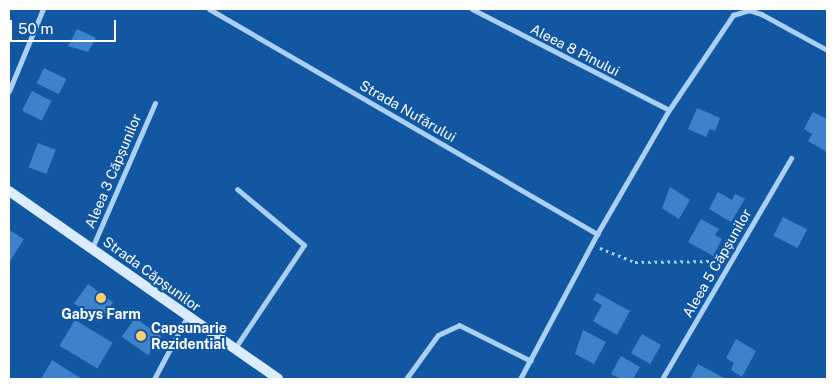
<!DOCTYPE html>
<meta charset="utf-8">
<style>
body{margin:0}
#map{position:relative;width:836px;height:388px;overflow:hidden;background:#1157a2;font-family:"Public Sans",sans-serif}
div>[style]{position:absolute}
.building>*{inset:0;background:#3e83ca;transform-origin:0 0}
.path>*{height:2.5px;margin-top:-1.25px;transform-origin:0;background:repeating-linear-gradient(90deg,#abd0f5 0 2.5px,transparent 0 6.5px)}
.street>*{height:5px;margin:-2.5px;padding:0 2.5px;transform-origin:2.5px;border-radius:2.5px;background:#abd0f5}
.secondary>*{height:10px;margin:-5px;padding:0 5px;transform-origin:5px;border-radius:5px;background:#dbecfe}
.dots>*{width:14px;height:14px;translate:-50% -50%;box-sizing:border-box;border:2px solid #1157a2;border-radius:50%}
span{translate:-50% -50%;white-space:nowrap;text-align:center;line-height:1.15;-webkit-text-stroke:4px #1157a2;paint-order:stroke}
.street-label{font-size:14px;color:#fff}
.poi-label{font-size:14px;color:#fff;font-weight:700}
.left{translate:0 -50%;text-align:left}
.frame{position:absolute;inset:0;border:10px solid #fff;pointer-events:none}
.scale{position:absolute;left:10px;top:20px;width:106px;height:22px;box-sizing:border-box;border:2px solid #fff;border-top:0;padding-left:6px;font-size:15px;line-height:18px;white-space:nowrap;color:#fff;-webkit-text-stroke:4px #1157a2;paint-order:stroke}
</style>
<div id="map">
<div class="building">
<i style="clip-path:polygon(77px 29px,96px 38px,88px 52px,68px 46px)"></i>
<i style="left:44px;top:68px;width:25px;height:17px;rotate:26deg"></i>
<i style="left:32px;top:91px;width:22px;height:22px;rotate:27deg"></i>
<i style="clip-path:polygon(697px 108px,720px 118px,715px 131px,710px 129px,706px 137px,688px 129px)"></i>
<i style="clip-path:polygon(813px 112px,827px 119px,827px 152px,808px 141px,812px 134px,804px 129px)"></i>
<i style="left:38px;top:143px;width:19px;height:26px;rotate:21deg"></i>
<i style="clip-path:polygon(670px 187px,690px 200px,679px 219px,662px 208px)"></i>
<i style="clip-path:polygon(718px 192px,732px 200px,735px 194px,745px 199px,731px 222px,709px 209px)"></i>
<i style="left:783px;top:217px;width:27px;height:21px;rotate:27deg"></i>
<i style="clip-path:polygon(701px 219px,719px 229px,715px 235px,722px 239px,713px 256px,688px 242px)"></i>
<i style="clip-path:polygon(9px 230px,24px 239px,9px 263px)"></i>
<i style="left:88px;top:284px;width:31px;height:24px;rotate:36deg"></i>
<i style="clip-path:polygon(597px 293px,630px 311px,617px 335px,593px 321px,602px 305px,593px 300px)"></i>
<i style="left:135px;top:318px;width:32px;height:23px;rotate:35deg"></i>
<i style="left:75px;top:320px;width:44px;height:30px;rotate:31deg"></i>
<i style="clip-path:polygon(583px 330px,606px 342px,594px 364px,575px 354px)"></i>
<i style="left:642px;top:334px;width:22px;height:22px;rotate:30deg"></i>
<i style="clip-path:polygon(736px 339px,756px 351px,742px 377px,731px 370px,734px 363px,726px 358px)"></i>
<i style="clip-path:polygon(621px 356px,640px 367px,633px 379px,621px 379px,611px 374px)"></i>
<i style="clip-path:polygon(52px 360px,82px 379px,41px 379px)"></i>
<i style="clip-path:polygon(698px 364px,724px 378px,723px 379px,690px 379px)"></i>
</div>
<div class="path">
<i style="left:600px;top:248px;width:38px;rotate:22deg"></i>
<i style="left:635px;top:262px;width:84px;rotate:-0.7deg"></i>
</div>
<div class="street">
<i style="left:209px;top:9px;width:449px;rotate:30.1deg"></i>
<i style="left:472px;top:9px;width:221px;rotate:27.1deg"></i>
<i style="left:9px;top:91px;width:89px;rotate:-67.5deg"></i>
<i style="left:92px;top:248px;width:158px;rotate:-66.5deg"></i>
<i style="left:235px;top:348px;width:124px;rotate:-56.2deg"></i>
<i style="left:304px;top:245px;width:87px;rotate:-140.1deg"></i>
<i style="left:154px;top:379px;width:70px;rotate:-62deg"></i>
<i style="left:406px;top:379px;width:54px;rotate:-54deg"></i>
<i style="left:438px;top:335px;width:23px;rotate:-25deg"></i>
<i style="left:459px;top:325px;width:80px;rotate:26.6deg"></i>
<i style="left:520px;top:379px;width:164px;rotate:-62deg"></i>
<i style="left:597px;top:234px;width:143px;rotate:-59.9deg"></i>
<i style="left:669px;top:110px;width:115px;rotate:-56deg"></i>
<i style="left:733px;top:15px;width:17px;rotate:-17deg"></i>
<i style="left:749px;top:10px;width:13px;rotate:18deg"></i>
<i style="left:761px;top:14px;width:75px;rotate:28.6deg"></i>
<i style="left:662px;top:379px;width:256px;rotate:-59.7deg"></i>
</div>
<div class="secondary">
<i style="left:9px;top:191px;width:328px;rotate:34.9deg"></i>
</div>
<div class="dots">
<i style="left:101px;top:298px;background:#ffcf6f"></i>
<i style="left:141px;top:336px;background:#ffcf6f"></i>
</div>
<div class="street-label">
<span style="left:575px;top:50px;rotate:27deg">Aleea 8 Pinului</span>
<span style="left:408px;top:111px;rotate:30deg">Strada Nufărului</span>
<span style="left:113px;top:171px;rotate:-67deg">Aleea 3 Căpșunilor</span>
<span style="left:717px;top:263px;rotate:-60deg">Aleea 5 Căpșunilor</span>
<span style="left:152px;top:274px;rotate:36deg">Strada Căpșunilor</span>
</div>
<div class="poi-label">
<span style="left:101px;top:314px">Gabys Farm</span>
<span class="left" style="left:151px;top:336px">Capsunarie<br>Rezidential</span>
</div>
<div class="frame"></div>
<div class="scale">50 m</div>
</div>
